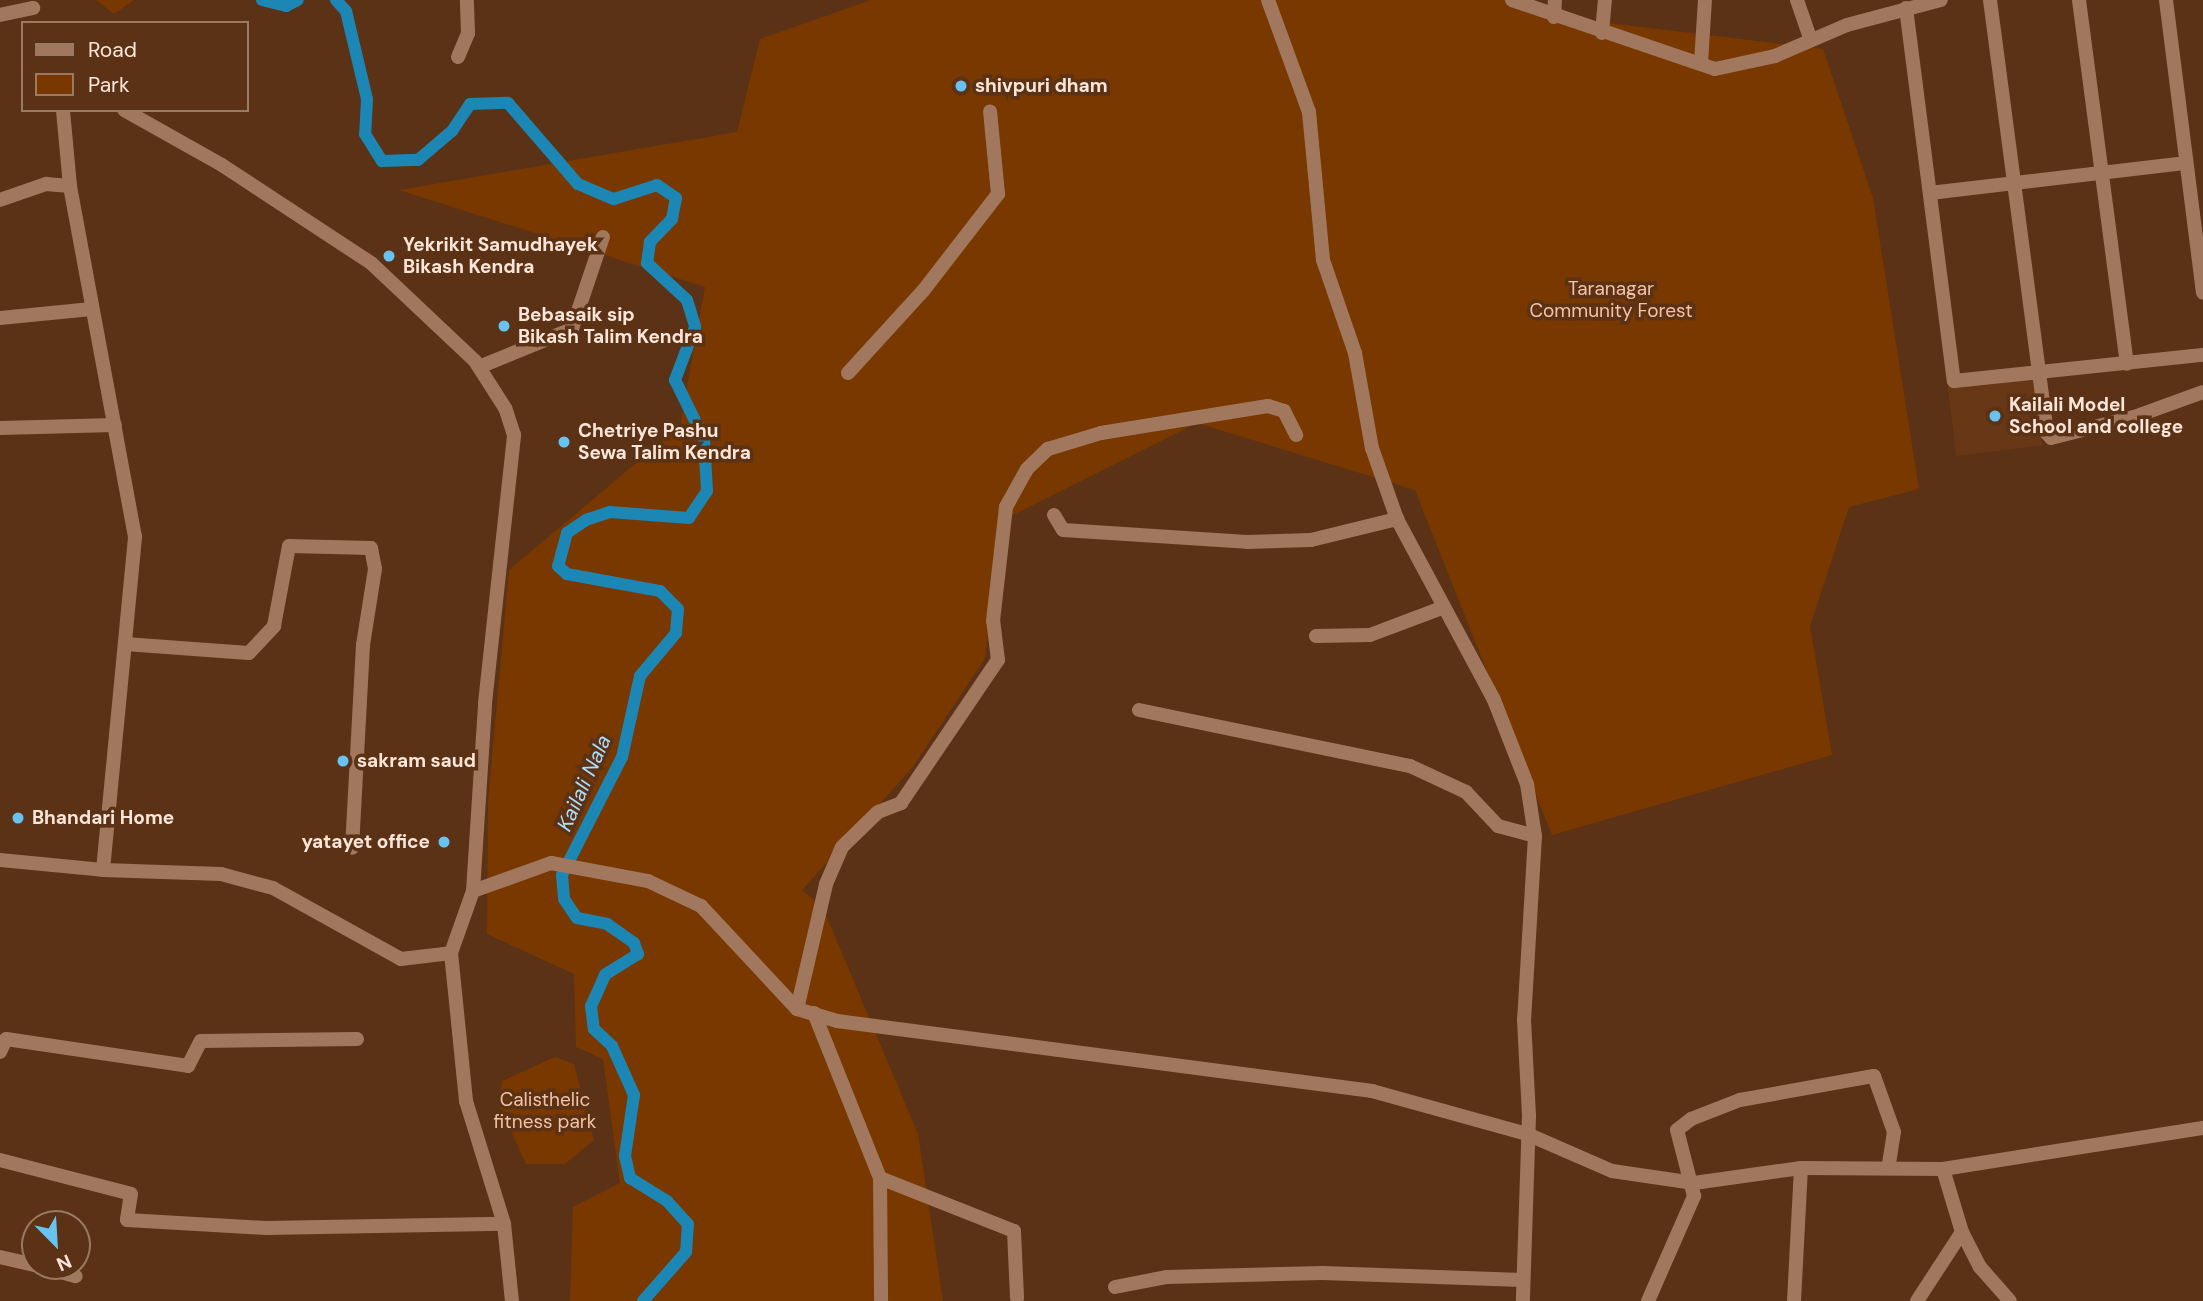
<!DOCTYPE html>
<style>
body{margin:0}
#map{position:relative;width:2203px;height:1301px;overflow:hidden;background:#5b3215;font-family:"DM Sans",sans-serif}
div>[style]{position:absolute}
.built>*{inset:0;background:#683816;transform-origin:0 0}
.green>*{inset:0;background:#783800}
.canal>*{height:12px;margin:-6px;padding:0 6px;transform-origin:6px;border-radius:6px;background:#1c87b4}
.minor>*{height:14px;margin:-7px;padding:0 7px;transform-origin:7px;border-radius:7px;background:#a1785e}
.dots>*{width:19px;height:19px;translate:-50% -50%;box-sizing:border-box;border:4px solid #5b3215;border-radius:50%}
span{translate:-50% -50%;white-space:nowrap;text-align:center;line-height:1.15;-webkit-text-stroke:7px #5b3215;paint-order:stroke}
.poi-label{font-size:19px;color:#fce6d9;font-weight:700}
.left{translate:0 -50%;text-align:left}
.right{translate:-100% -50%;text-align:right}
.park-label{font-size:19px;color:#f3c3a5}
.water-label{font-size:21px;color:#a9defc;font-style:italic}
.legend{position:absolute;left:21px;top:21px;width:228px;height:91px;box-sizing:border-box;background:#5b3215;border:2px solid #9b7a63;margin:0;padding:9px 12px;list-style:none;font-size:21px;color:#fce6d9}
.legend li{display:flex;align-items:center;gap:14px;height:35px}
.legend b{width:35px;border:2px solid #9b7a63}
.north{position:absolute;left:21px;top:1210px;width:70px;height:70px;box-sizing:border-box;background:#5b3215;border:2px solid #9b7a63;border-radius:50%;rotate:156deg;font-size:19px;font-weight:700;line-height:28px;text-align:center;color:#fce6d9}
.north::after{content:'';display:block;margin:auto;width:24px;height:32px;background:#69c3f1;clip-path:polygon(50% 0,100% 100%,50% 72%,0 100%)}
</style>
<div id="map">
<div class="built">
<i style="left:2034px;top:376px;width:70px;height:87px;rotate:83deg"></i>
</div>
<div class="green">
<i style="clip-path:polygon(96px 0,134px 0,114px 14px)"></i>
<i style="clip-path:polygon(871px 0,1518px 0,1600px 22px,1823px 49px,1873px 198px,1919px 489px,1849px 507px,1810px 626px,1832px 755px,1552px 835px,1415px 490px,1197px 423px,1009px 517px,995px 571px,985px 658px,913px 767px,802px 890px,823px 908px,918px 1134px,943px 1301px,570px 1301px,573px 1207px,620px 1183px,603px 1059px,576px 1047px,574px 974px,487px 934px,488px 803px,509px 570px,680px 426px,705px 287px,399px 190px,737px 132px,760px 39px)"></i>
<i style="clip-path:polygon(555px 1057px,574px 1064px,594px 1140px,565px 1164px,526px 1164px,500px 1107px,502px 1081px)"></i>
</div>
<div class="canal">
<i style="left:262px;top:0;width:25px;rotate:14deg"></i>
<i style="left:286px;top:6px;width:13px;rotate:-27deg"></i>
<i style="left:336px;top:0;width:15px;rotate:48deg"></i>
<i style="left:346px;top:11px;width:90px;rotate:76.6deg"></i>
<i style="left:367px;top:99px;width:35px;rotate:93deg"></i>
<i style="left:365px;top:134px;width:32px;rotate:58deg"></i>
<i style="left:382px;top:161px;width:36px;rotate:-2deg"></i>
<i style="left:418px;top:160px;width:45px;rotate:-40.5deg"></i>
<i style="left:452px;top:131px;width:32px;rotate:-56deg"></i>
<i style="left:470px;top:104px;width:38px;rotate:-2deg"></i>
<i style="left:508px;top:103px;width:107px;rotate:49.2deg"></i>
<i style="left:578px;top:184px;width:39px;rotate:23deg"></i>
<i style="left:614px;top:199px;width:45px;rotate:-18deg"></i>
<i style="left:657px;top:185px;width:23px;rotate:34deg"></i>
<i style="left:676px;top:198px;width:21px;rotate:101deg"></i>
<i style="left:672px;top:219px;width:32px;rotate:134deg"></i>
<i style="left:650px;top:242px;width:21px;rotate:98deg"></i>
<i style="left:647px;top:263px;width:54px;rotate:42.8deg"></i>
<i style="left:687px;top:300px;width:28px;rotate:73deg"></i>
<i style="left:695px;top:327px;width:57px;rotate:110.7deg"></i>
<i style="left:675px;top:380px;width:66px;rotate:63.8deg"></i>
<i style="left:704px;top:439px;width:52px;rotate:86.7deg"></i>
<i style="left:707px;top:491px;width:32px;rotate:124deg"></i>
<i style="left:689px;top:518px;width:79px;rotate:-175.7deg"></i>
<i style="left:610px;top:512px;width:25px;rotate:162deg"></i>
<i style="left:586px;top:520px;width:23px;rotate:146deg"></i>
<i style="left:567px;top:533px;width:34px;rotate:105deg"></i>
<i style="left:558px;top:566px;width:12px;rotate:42deg"></i>
<i style="left:567px;top:574px;width:95px;rotate:10.4deg"></i>
<i style="left:660px;top:591px;width:25px;rotate:45deg"></i>
<i style="left:678px;top:609px;width:24px;rotate:95deg"></i>
<i style="left:676px;top:633px;width:56px;rotate:129.9deg"></i>
<i style="left:640px;top:676px;width:83px;rotate:102.5deg"></i>
<i style="left:622px;top:757px;width:132px;rotate:117deg"></i>
<i style="left:562px;top:875px;width:24px;rotate:85deg"></i>
<i style="left:564px;top:899px;width:23px;rotate:56deg"></i>
<i style="left:577px;top:918px;width:31px;rotate:11deg"></i>
<i style="left:607px;top:924px;width:33px;rotate:35deg"></i>
<i style="left:634px;top:943px;width:12px;rotate:70deg"></i>
<i style="left:638px;top:954px;width:39px;rotate:148deg"></i>
<i style="left:605px;top:975px;width:34px;rotate:114deg"></i>
<i style="left:591px;top:1006px;width:23px;rotate:83deg"></i>
<i style="left:594px;top:1029px;width:25px;rotate:43deg"></i>
<i style="left:612px;top:1046px;width:54px;rotate:65.8deg"></i>
<i style="left:634px;top:1095px;width:62px;rotate:98.4deg"></i>
<i style="left:625px;top:1156px;width:23px;rotate:77deg"></i>
<i style="left:630px;top:1178px;width:44px;rotate:31.9deg"></i>
<i style="left:667px;top:1201px;width:31px;rotate:48deg"></i>
<i style="left:688px;top:1224px;width:28px;rotate:94deg"></i>
<i style="left:686px;top:1252px;width:65px;rotate:131.3deg"></i>
</div>
<div class="minor">
<i style="left:1268px;top:0;width:119px;rotate:69.9deg"></i>
<i style="left:1309px;top:112px;width:149px;rotate:84.6deg"></i>
<i style="left:1323px;top:260px;width:98px;rotate:71deg"></i>
<i style="left:1355px;top:353px;width:97px;rotate:79.9deg"></i>
<i style="left:1372px;top:448px;width:75px;rotate:70.6deg"></i>
<i style="left:1397px;top:519px;width:205px;rotate:61.8deg"></i>
<i style="left:1494px;top:700px;width:90px;rotate:68.6deg"></i>
<i style="left:1527px;top:784px;width:53px;rotate:81.3deg"></i>
<i style="left:1535px;top:836px;width:184px;rotate:93.4deg"></i>
<i style="left:1524px;top:1020px;width:96px;rotate:87deg"></i>
<i style="left:1529px;top:1116px;width:185px;rotate:91.9deg"></i>
<i style="left:1512px;top:0;width:214px;rotate:18.8deg"></i>
<i style="left:1715px;top:69px;width:61px;rotate:-12.2deg"></i>
<i style="left:1775px;top:56px;width:78px;rotate:-23.3deg"></i>
<i style="left:1847px;top:25px;width:97px;rotate:-14.9deg"></i>
<i style="left:1797px;top:0;width:40px;rotate:71.1deg"></i>
<i style="left:1990px;top:0;width:437px;rotate:82.5deg"></i>
<i style="left:2047px;top:433px;width:6px;rotate:51deg"></i>
<i style="left:2051px;top:438px;width:86px;rotate:-14.2deg"></i>
<i style="left:2134px;top:417px;width:73px;rotate:-19.9deg"></i>
<i style="left:2079px;top:0;width:367px;rotate:82.5deg"></i>
<i style="left:2166px;top:0;width:295px;rotate:82.8deg"></i>
<i style="left:1906px;top:8px;width:376px;rotate:82.7deg"></i>
<i style="left:1954px;top:381px;width:250px;rotate:-6deg"></i>
<i style="left:0;top:15px;width:34px;rotate:-12deg"></i>
<i style="left:1554px;top:17px;width:17px;rotate:-87deg"></i>
<i style="left:1602px;top:33px;width:33px;rotate:-85deg"></i>
<i style="left:458px;top:57px;width:26px;rotate:-67deg"></i>
<i style="left:468px;top:33px;width:33px;rotate:-92deg"></i>
<i style="left:1701px;top:63px;width:63px;rotate:-86.4deg"></i>
<i style="left:1930px;top:193px;width:256px;rotate:-6.7deg"></i>
<i style="left:0;top:200px;width:49px;rotate:-19.2deg"></i>
<i style="left:46px;top:184px;width:24px;rotate:5deg"></i>
<i style="left:0;top:318px;width:92px;rotate:-5.6deg"></i>
<i style="left:479px;top:367px;width:100px;rotate:-22.2deg"></i>
<i style="left:572px;top:329px;width:97px;rotate:-71.4deg"></i>
<i style="left:848px;top:373px;width:111px;rotate:-47.6deg"></i>
<i style="left:923px;top:291px;width:123px;rotate:-52.3deg"></i>
<i style="left:998px;top:194px;width:83px;rotate:-95.5deg"></i>
<i style="left:0;top:428px;width:115px;rotate:-1.5deg"></i>
<i style="left:1054px;top:515px;width:17px;rotate:59deg"></i>
<i style="left:1063px;top:530px;width:184px;rotate:3.7deg"></i>
<i style="left:1247px;top:542px;width:64px;rotate:-1.8deg"></i>
<i style="left:1311px;top:540px;width:89px;rotate:-13.7deg"></i>
<i style="left:1316px;top:636px;width:54px;rotate:-1.1deg"></i>
<i style="left:1370px;top:635px;width:77px;rotate:-20.6deg"></i>
<i style="left:125px;top:644px;width:124px;rotate:4.2deg"></i>
<i style="left:249px;top:653px;width:37px;rotate:-47deg"></i>
<i style="left:274px;top:626px;width:81px;rotate:-79.4deg"></i>
<i style="left:289px;top:546px;width:82px;rotate:1.4deg"></i>
<i style="left:371px;top:548px;width:21px;rotate:79deg"></i>
<i style="left:375px;top:569px;width:77px;rotate:99deg"></i>
<i style="left:363px;top:645px;width:203px;rotate:93.1deg"></i>
<i style="left:1139px;top:710px;width:277px;rotate:11.7deg"></i>
<i style="left:1410px;top:766px;width:62px;rotate:24.9deg"></i>
<i style="left:1466px;top:792px;width:47px;rotate:46.7deg"></i>
<i style="left:1498px;top:826px;width:38px;rotate:15deg"></i>
<i style="left:0;top:860px;width:103px;rotate:5.5deg"></i>
<i style="left:103px;top:870px;width:335px;rotate:-84.5deg"></i>
<i style="left:135px;top:537px;width:357px;rotate:-100.5deg"></i>
<i style="left:70px;top:186px;width:76px;rotate:-95.3deg"></i>
<i style="left:103px;top:870px;width:118px;rotate:1.9deg"></i>
<i style="left:221px;top:874px;width:54px;rotate:15.1deg"></i>
<i style="left:273px;top:888px;width:146px;rotate:29deg"></i>
<i style="left:401px;top:959px;width:50px;rotate:-6.8deg"></i>
<i style="left:451px;top:953px;width:66px;rotate:-70.5deg"></i>
<i style="left:473px;top:891px;width:188px;rotate:-86.3deg"></i>
<i style="left:485px;top:703px;width:270px;rotate:-83.8deg"></i>
<i style="left:514px;top:435px;width:28px;rotate:-108deg"></i>
<i style="left:505px;top:408px;width:56px;rotate:-122.6deg"></i>
<i style="left:475px;top:361px;width:143px;rotate:-136.7deg"></i>
<i style="left:371px;top:263px;width:178px;rotate:-146.7deg"></i>
<i style="left:222px;top:165px;width:112px;rotate:-150.7deg"></i>
<i style="left:473px;top:891px;width:83px;rotate:-19.7deg"></i>
<i style="left:551px;top:863px;width:99px;rotate:10.5deg"></i>
<i style="left:648px;top:881px;width:59px;rotate:25.3deg"></i>
<i style="left:701px;top:906px;width:141px;rotate:47deg"></i>
<i style="left:797px;top:1009px;width:42px;rotate:16.7deg"></i>
<i style="left:837px;top:1021px;width:540px;rotate:7.45deg"></i>
<i style="left:1372px;top:1091px;width:161px;rotate:15.5deg"></i>
<i style="left:1527px;top:1134px;width:93px;rotate:23.5deg"></i>
<i style="left:1612px;top:1171px;width:83px;rotate:8.3deg"></i>
<i style="left:1694px;top:1183px;width:108px;rotate:-8deg"></i>
<i style="left:1801px;top:1168px;width:142px;rotate:0.4deg"></i>
<i style="left:1943px;top:1169px;width:263px;rotate:-9deg"></i>
<i style="left:451px;top:953px;width:149px;rotate:84.2deg"></i>
<i style="left:466px;top:1101px;width:129px;rotate:72.8deg"></i>
<i style="left:504px;top:1224px;width:77px;rotate:84.1deg"></i>
<i style="left:797px;top:1009px;width:128px;rotate:-76.9deg"></i>
<i style="left:826px;top:884px;width:40px;rotate:-66.6deg"></i>
<i style="left:842px;top:847px;width:50px;rotate:-44.2deg"></i>
<i style="left:878px;top:812px;width:25px;rotate:-21deg"></i>
<i style="left:901px;top:803px;width:173px;rotate:-55.9deg"></i>
<i style="left:998px;top:660px;width:39px;rotate:-97deg"></i>
<i style="left:993px;top:621px;width:115px;rotate:-83.5deg"></i>
<i style="left:1006px;top:507px;width:43px;rotate:-61.1deg"></i>
<i style="left:1027px;top:469px;width:29px;rotate:-44deg"></i>
<i style="left:1048px;top:449px;width:55px;rotate:-16.8deg"></i>
<i style="left:1101px;top:433px;width:169px;rotate:-9.2deg"></i>
<i style="left:1268px;top:406px;width:17px;rotate:17deg"></i>
<i style="left:1284px;top:411px;width:27px;rotate:63deg"></i>
<i style="left:814px;top:1013px;width:178px;rotate:68.2deg"></i>
<i style="left:880px;top:1178px;width:123px;rotate:89.5deg"></i>
<i style="left:0;top:1052px;width:14px;rotate:-65deg"></i>
<i style="left:6px;top:1039px;width:184px;rotate:8.4deg"></i>
<i style="left:188px;top:1066px;width:28px;rotate:-63deg"></i>
<i style="left:201px;top:1041px;width:156px;rotate:-0.7deg"></i>
<i style="left:0;top:1160px;width:135px;rotate:14.5deg"></i>
<i style="left:131px;top:1194px;width:26px;rotate:99deg"></i>
<i style="left:127px;top:1220px;width:139px;rotate:3.3deg"></i>
<i style="left:266px;top:1228px;width:238px;rotate:-1deg"></i>
<i style="left:1943px;top:1169px;width:66px;rotate:73.2deg"></i>
<i style="left:1962px;top:1232px;width:39px;rotate:63deg"></i>
<i style="left:1980px;top:1267px;width:45px;rotate:48.6deg"></i>
<i style="left:880px;top:1178px;width:144px;rotate:21.6deg"></i>
<i style="left:1014px;top:1231px;width:67px;rotate:87.4deg"></i>
<i style="left:0;top:1257px;width:36px;rotate:13deg"></i>
<i style="left:40px;top:1266px;width:37px;rotate:16deg"></i>
<i style="left:1115px;top:1287px;width:53px;rotate:-10.9deg"></i>
<i style="left:1167px;top:1277px;width:156px;rotate:-1.5deg"></i>
<i style="left:1323px;top:1273px;width:199px;rotate:2deg"></i>
<i style="left:1648px;top:1301px;width:115px;rotate:-66.3deg"></i>
<i style="left:1694px;top:1196px;width:68px;rotate:-104.4deg"></i>
<i style="left:1677px;top:1130px;width:18px;rotate:-38deg"></i>
<i style="left:1691px;top:1119px;width:53px;rotate:-21.2deg"></i>
<i style="left:1740px;top:1100px;width:136px;rotate:-10.2deg"></i>
<i style="left:1874px;top:1076px;width:59px;rotate:70.3deg"></i>
<i style="left:1894px;top:1132px;width:32px;rotate:99deg"></i>
<i style="left:1794px;top:1301px;width:133px;rotate:-87deg"></i>
<i style="left:1917px;top:1301px;width:82px;rotate:-56.9deg"></i>
</div>
<div class="dots">
<i style="left:961px;top:86px;background:#69c3f1"></i>
<i style="left:389px;top:256px;background:#69c3f1"></i>
<i style="left:504px;top:326px;background:#69c3f1"></i>
<i style="left:1995px;top:416px;background:#69c3f1"></i>
<i style="left:564px;top:442px;background:#69c3f1"></i>
<i style="left:343px;top:761px;background:#69c3f1"></i>
<i style="left:18px;top:818px;background:#69c3f1"></i>
<i style="left:444px;top:842px;background:#69c3f1"></i>
</div>
<div class="poi-label">
<span class="left" style="left:975px;top:86px">shivpuri dham</span>
<span class="left" style="left:403px;top:256px">Yekrikit Samudhayek<br>Bikash Kendra</span>
<span class="left" style="left:518px;top:326px">Bebasaik sip<br>Bikash Talim Kendra</span>
<span class="left" style="left:2009px;top:416px">Kailali Model<br>School and college</span>
<span class="left" style="left:578px;top:442px">Chetriye Pashu<br>Sewa Talim Kendra</span>
<span class="left" style="left:357px;top:761px">sakram saud</span>
<span class="left" style="left:32px;top:818px">Bhandari Home</span>
<span class="right" style="left:430px;top:842px">yatayet office</span>
</div>
<div class="park-label">
<span style="left:1611px;top:300px">Taranagar<br>Community Forest</span>
<span style="left:545px;top:1111px">Calisthelic<br>fitness park</span>
</div>
<div class="water-label">
<span style="left:584px;top:783px;rotate:-66deg">Kailali Nala</span>
</div>
<ul class="legend">
<li><b style="height:9px;background:#a1785e"></b>Road</li>
<li><b style="height:19px;background:#783800"></b>Park</li>
</ul>
<div class="north">N</div>
</div>
